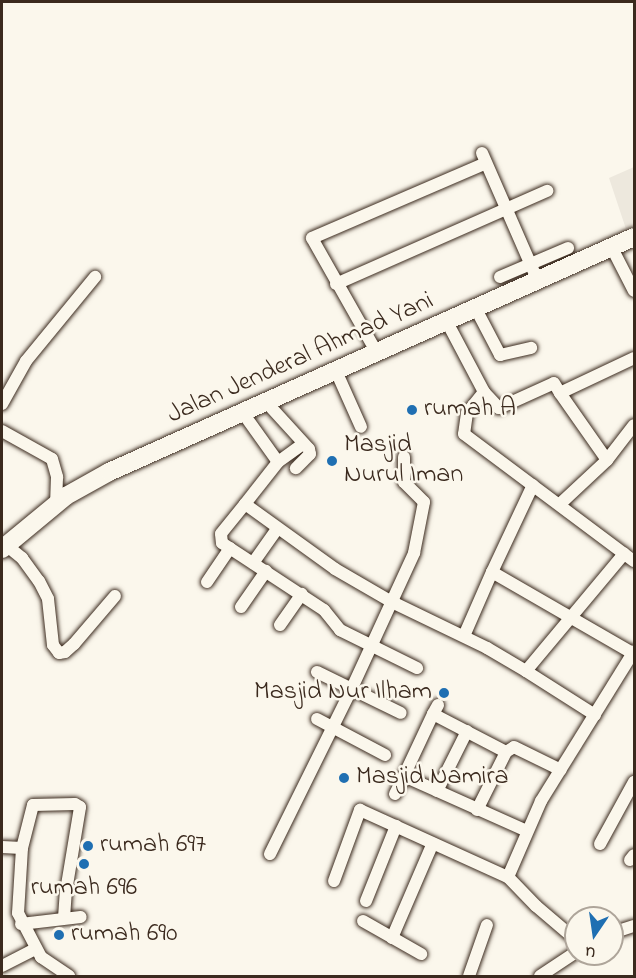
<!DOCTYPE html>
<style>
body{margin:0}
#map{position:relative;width:636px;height:978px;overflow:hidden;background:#fbf7ec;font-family:"Indie Flower",sans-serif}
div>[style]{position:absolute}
.built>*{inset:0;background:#ede8dd}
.roads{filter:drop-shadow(0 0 2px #3b2a1e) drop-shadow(0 0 2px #3b2a1e)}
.minor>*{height:12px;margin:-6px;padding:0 6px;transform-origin:6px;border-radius:6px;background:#fbf7ec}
.highway>*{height:18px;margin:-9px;padding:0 9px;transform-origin:9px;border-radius:9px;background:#fbf7ec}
.dots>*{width:16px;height:16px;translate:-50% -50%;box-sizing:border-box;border:3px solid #fbf7ec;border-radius:50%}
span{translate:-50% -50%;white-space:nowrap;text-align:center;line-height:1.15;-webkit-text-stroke:5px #fbf7ec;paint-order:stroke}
.street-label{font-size:26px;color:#3b2a1e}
.poi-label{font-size:26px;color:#3b2a1e}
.left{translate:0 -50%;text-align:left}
.right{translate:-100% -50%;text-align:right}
.frame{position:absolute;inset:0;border:3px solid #3b2a1e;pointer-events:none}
.north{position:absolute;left:564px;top:906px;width:60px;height:60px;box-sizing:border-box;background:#fbf7ec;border:2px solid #aea59a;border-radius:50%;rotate:193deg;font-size:16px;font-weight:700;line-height:24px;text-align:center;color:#3b2a1e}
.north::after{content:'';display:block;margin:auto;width:21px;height:27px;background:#1f6fb2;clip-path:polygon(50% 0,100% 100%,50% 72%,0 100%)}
</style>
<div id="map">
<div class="built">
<i style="clip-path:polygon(634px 167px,634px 226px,626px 229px,609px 178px)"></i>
</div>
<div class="roads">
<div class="minor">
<i style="left:482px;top:153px;width:140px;rotate:66.4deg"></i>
<i style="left:612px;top:248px;width:48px;rotate:62.9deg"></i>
<i style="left:500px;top:277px;width:74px;rotate:-23.1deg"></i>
<i style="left:336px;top:284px;width:231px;rotate:-23.8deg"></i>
<i style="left:476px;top:309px;width:52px;rotate:62.4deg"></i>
<i style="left:500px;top:355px;width:32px;rotate:-13deg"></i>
<i style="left:447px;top:322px;width:79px;rotate:62.1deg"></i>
<i style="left:484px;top:392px;width:22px;rotate:47deg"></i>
<i style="left:499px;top:408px;width:60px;rotate:-24.4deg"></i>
<i style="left:554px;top:383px;width:12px;rotate:59deg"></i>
<i style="left:560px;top:393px;width:82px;rotate:-25.3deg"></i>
<i style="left:377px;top:353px;width:132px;rotate:-119.5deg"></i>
<i style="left:312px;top:238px;width:189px;rotate:-23.3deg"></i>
<i style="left:336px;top:371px;width:61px;rotate:65.9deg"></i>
<i style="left:484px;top:392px;width:27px;rotate:129deg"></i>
<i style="left:467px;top:413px;width:21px;rotate:98deg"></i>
<i style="left:464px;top:434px;width:212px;rotate:36.8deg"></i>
<i style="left:560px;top:393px;width:82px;rotate:55deg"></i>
<i style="left:267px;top:403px;width:62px;rotate:47.6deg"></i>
<i style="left:309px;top:449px;width:5px;rotate:79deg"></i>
<i style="left:310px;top:454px;width:20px;rotate:135deg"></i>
<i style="left:2px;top:404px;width:49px;rotate:-60.8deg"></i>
<i style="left:26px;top:361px;width:109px;rotate:-50.6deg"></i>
<i style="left:243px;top:413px;width:60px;rotate:54.5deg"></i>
<i style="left:278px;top:462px;width:53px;rotate:128.2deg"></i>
<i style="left:245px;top:504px;width:111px;rotate:35.8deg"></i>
<i style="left:335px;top:569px;width:66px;rotate:30.1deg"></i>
<i style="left:392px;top:602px;width:106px;rotate:25.8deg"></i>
<i style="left:487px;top:648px;width:45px;rotate:30.5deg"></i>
<i style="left:2px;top:431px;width:57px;rotate:29.2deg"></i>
<i style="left:52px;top:459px;width:19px;rotate:74deg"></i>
<i style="left:57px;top:477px;width:27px;rotate:92deg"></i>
<i style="left:278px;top:462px;width:31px;rotate:-36deg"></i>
<i style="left:245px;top:504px;width:38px;rotate:129deg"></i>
<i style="left:221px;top:534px;width:9px;rotate:84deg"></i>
<i style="left:222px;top:543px;width:122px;rotate:33.3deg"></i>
<i style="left:324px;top:610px;width:26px;rotate:51deg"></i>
<i style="left:340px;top:630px;width:86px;rotate:26.3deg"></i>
<i style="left:560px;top:504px;width:64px;rotate:-43.1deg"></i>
<i style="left:607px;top:460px;width:44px;rotate:-52.4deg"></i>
<i style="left:6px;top:545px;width:21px;rotate:39deg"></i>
<i style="left:22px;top:558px;width:29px;rotate:54deg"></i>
<i style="left:39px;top:581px;width:20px;rotate:63deg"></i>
<i style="left:48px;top:599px;width:46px;rotate:83.8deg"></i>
<i style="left:53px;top:645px;width:10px;rotate:53deg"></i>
<i style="left:59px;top:653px;width:6px;rotate:-9deg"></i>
<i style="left:65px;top:652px;width:12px;rotate:-42deg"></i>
<i style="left:74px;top:644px;width:63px;rotate:-49.5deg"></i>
<i style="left:253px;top:563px;width:42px;rotate:-54.8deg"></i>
<i style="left:492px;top:572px;width:96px;rotate:-64.8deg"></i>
<i style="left:207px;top:582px;width:41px;rotate:-55.9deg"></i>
<i style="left:241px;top:607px;width:44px;rotate:-55.2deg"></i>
<i style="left:280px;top:625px;width:38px;rotate:-55deg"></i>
<i style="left:464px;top:636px;width:70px;rotate:-66.4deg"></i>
<i style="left:492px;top:572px;width:164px;rotate:30deg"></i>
<i style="left:317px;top:672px;width:93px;rotate:26deg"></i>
<i style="left:438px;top:705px;width:10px;rotate:119deg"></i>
<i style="left:433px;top:714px;width:82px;rotate:27.5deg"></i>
<i style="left:506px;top:752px;width:9px;rotate:-32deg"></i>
<i style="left:514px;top:747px;width:52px;rotate:26.1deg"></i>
<i style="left:433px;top:714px;width:68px;rotate:115.1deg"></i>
<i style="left:404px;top:776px;width:135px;rotate:24.1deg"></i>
<i style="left:595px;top:715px;width:82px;rotate:-147.5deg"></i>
<i style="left:526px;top:671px;width:153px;rotate:-50.1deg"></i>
<i style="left:317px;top:719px;width:77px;rotate:27.9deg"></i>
<i style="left:437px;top:791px;width:67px;rotate:-63.4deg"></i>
<i style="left:395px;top:794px;width:20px;rotate:-63deg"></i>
<i style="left:477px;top:810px;width:65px;rotate:-63.4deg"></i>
<i style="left:600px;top:844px;width:71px;rotate:-61.3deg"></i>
<i style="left:2px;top:847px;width:20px;rotate:3deg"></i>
<i style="left:270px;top:854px;width:185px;rotate:-63.7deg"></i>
<i style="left:352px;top:688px;width:149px;rotate:-65.3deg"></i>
<i style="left:414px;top:553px;width:52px;rotate:-78.9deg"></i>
<i style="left:424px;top:502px;width:28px;rotate:-135deg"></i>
<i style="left:404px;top:482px;width:25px;rotate:-90deg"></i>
<i style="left:630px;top:860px;width:6px;rotate:-51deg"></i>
<i style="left:334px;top:881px;width:76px;rotate:-69.9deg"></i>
<i style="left:360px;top:810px;width:162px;rotate:24.4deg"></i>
<i style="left:366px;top:901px;width:81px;rotate:-68.2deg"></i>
<i style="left:64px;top:918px;width:27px;rotate:-86deg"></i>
<i style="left:66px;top:891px;width:85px;rotate:-80.5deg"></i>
<i style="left:80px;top:807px;width:6px;rotate:-149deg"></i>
<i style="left:75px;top:804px;width:42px;rotate:178.6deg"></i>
<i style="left:33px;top:805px;width:44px;rotate:104.3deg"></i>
<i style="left:22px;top:848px;width:65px;rotate:93.5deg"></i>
<i style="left:18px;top:913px;width:50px;rotate:62.4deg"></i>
<i style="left:41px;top:957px;width:34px;rotate:34deg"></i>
<i style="left:363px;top:921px;width:67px;rotate:29.6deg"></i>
<i style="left:21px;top:924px;width:60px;rotate:-6.7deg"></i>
<i style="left:612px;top:933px;width:23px;rotate:-18deg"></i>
<i style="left:392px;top:938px;width:103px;rotate:-66.7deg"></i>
<i style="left:576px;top:940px;width:52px;rotate:-139.6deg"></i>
<i style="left:536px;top:906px;width:40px;rotate:-134deg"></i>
<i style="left:508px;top:877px;width:83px;rotate:-66.5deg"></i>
<i style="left:541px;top:801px;width:176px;rotate:-58.2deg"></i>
<i style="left:2px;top:966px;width:37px;rotate:-27deg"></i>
<i style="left:469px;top:976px;width:54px;rotate:-70.6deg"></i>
<i style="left:540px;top:976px;width:43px;rotate:-33.7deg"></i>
</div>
<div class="highway">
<i style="left:2px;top:549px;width:83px;rotate:-39.6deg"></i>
<i style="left:66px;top:496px;width:49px;rotate:-29.2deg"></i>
<i style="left:109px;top:472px;width:575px;rotate:-24.11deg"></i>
</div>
</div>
<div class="dots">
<i style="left:412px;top:410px;background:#1f6fb2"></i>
<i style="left:332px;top:461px;background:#1f6fb2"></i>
<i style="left:444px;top:693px;background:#1f6fb2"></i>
<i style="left:344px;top:778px;background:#1f6fb2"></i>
<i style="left:88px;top:846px;background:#1f6fb2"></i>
<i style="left:84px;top:864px;background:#1f6fb2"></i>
<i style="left:59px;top:935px;background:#1f6fb2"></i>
</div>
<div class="street-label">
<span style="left:301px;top:359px;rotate:-24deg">Jalan Jenderal Ahmad Yani</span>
</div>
<div class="poi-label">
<span class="left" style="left:424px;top:410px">rumah A</span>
<span class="left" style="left:344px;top:461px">Masjid<br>Nurul Iman</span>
<span class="right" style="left:432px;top:693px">Masjid Nur Ilham</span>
<span class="left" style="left:356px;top:778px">Masjid Namira</span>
<span class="left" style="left:100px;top:846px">rumah 697</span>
<span style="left:84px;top:889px">rumah 696</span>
<span class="left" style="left:71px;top:935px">rumah 690</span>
</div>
<div class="frame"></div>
<div class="north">U</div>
</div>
